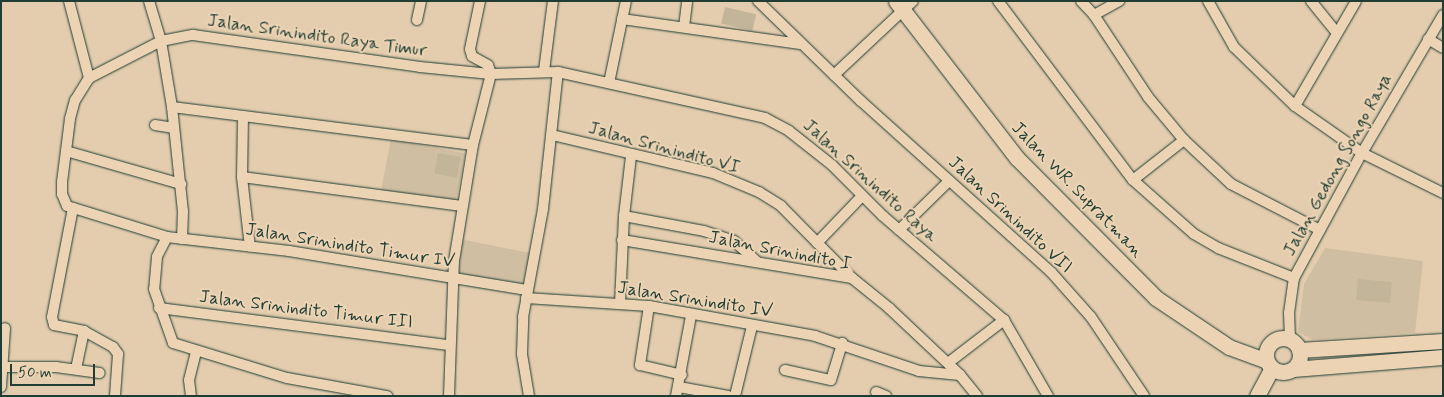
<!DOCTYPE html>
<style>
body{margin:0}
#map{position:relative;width:1444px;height:397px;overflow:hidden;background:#e4cdae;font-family:Mynerve,sans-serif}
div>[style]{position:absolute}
.built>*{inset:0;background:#d0bea2;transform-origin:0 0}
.green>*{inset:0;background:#c3b59a;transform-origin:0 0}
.roads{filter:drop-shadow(0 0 1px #1f3d34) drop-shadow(0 0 1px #1f3d34)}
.street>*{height:10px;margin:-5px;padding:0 5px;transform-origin:5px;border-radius:5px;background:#ecd3b3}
.secondary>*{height:15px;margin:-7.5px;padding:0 7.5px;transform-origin:7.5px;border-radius:7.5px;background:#ecd3b3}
.secondary>.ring{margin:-7.5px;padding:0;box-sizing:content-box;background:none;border:15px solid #ecd3b3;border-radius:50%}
span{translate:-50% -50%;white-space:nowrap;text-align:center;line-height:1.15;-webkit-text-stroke:4px #ecd3b3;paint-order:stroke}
.street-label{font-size:18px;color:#1f3d34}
.frame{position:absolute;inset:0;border:2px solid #1f3d34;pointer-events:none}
.scale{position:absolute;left:10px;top:364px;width:85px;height:22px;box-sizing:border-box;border:2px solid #1f3d34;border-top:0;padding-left:6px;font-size:15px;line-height:18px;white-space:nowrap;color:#1f3d34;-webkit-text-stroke:4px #ecd3b3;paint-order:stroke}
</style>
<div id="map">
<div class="built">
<i style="left:391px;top:139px;width:76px;height:55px;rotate:11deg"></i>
<i style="clip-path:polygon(460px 239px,530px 253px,523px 286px,456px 278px)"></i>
<i style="clip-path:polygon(1325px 248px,1423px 261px,1415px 333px,1313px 340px,1298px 332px,1304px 284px)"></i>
</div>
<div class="green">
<i style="left:725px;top:7px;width:32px;height:17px;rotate:13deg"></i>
<i style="left:438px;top:153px;width:23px;height:21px;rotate:10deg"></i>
<i style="left:1358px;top:279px;width:34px;height:21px;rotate:5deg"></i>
</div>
<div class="roads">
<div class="street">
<i style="left:69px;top:1px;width:80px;rotate:75.4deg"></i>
<i style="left:89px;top:78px;width:26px;rotate:122deg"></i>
<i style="left:75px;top:100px;width:20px;rotate:105deg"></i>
<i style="left:70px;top:119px;width:64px;rotate:97.2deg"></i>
<i style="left:62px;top:182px;width:12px;rotate:90deg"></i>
<i style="left:62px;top:194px;width:13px;rotate:67deg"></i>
<i style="left:67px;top:206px;width:105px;rotate:17.2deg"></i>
<i style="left:167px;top:237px;width:123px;rotate:6.5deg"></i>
<i style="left:289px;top:251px;width:241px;rotate:9.3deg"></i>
<i style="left:149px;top:1px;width:42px;rotate:73.3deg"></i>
<i style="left:161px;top:41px;width:67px;rotate:80.5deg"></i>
<i style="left:172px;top:107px;width:105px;rotate:84deg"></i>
<i style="left:183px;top:211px;width:28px;rotate:92deg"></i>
<i style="left:758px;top:1px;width:144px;rotate:44.2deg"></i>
<i style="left:861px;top:101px;width:256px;rotate:42deg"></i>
<i style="left:1051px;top:272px;width:60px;rotate:48.4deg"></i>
<i style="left:1091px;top:317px;width:95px;rotate:56.1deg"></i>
<i style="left:998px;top:1px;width:224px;rotate:53deg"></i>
<i style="left:1133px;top:180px;width:81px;rotate:41.5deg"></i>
<i style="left:1194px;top:234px;width:28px;rotate:30deg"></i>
<i style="left:1218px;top:248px;width:82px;rotate:21.5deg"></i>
<i style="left:1081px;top:1px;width:19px;rotate:47deg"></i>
<i style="left:1094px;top:15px;width:98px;rotate:56.6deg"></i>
<i style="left:1148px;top:97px;width:56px;rotate:50.1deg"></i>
<i style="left:1184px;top:140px;width:64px;rotate:43.1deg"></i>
<i style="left:1231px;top:184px;width:100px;rotate:27.3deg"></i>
<i style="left:1208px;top:1px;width:53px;rotate:60.5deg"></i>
<i style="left:1234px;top:47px;width:85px;rotate:44deg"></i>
<i style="left:1295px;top:106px;width:82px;rotate:35deg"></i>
<i style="left:1362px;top:153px;width:90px;rotate:26.3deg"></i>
<i style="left:1311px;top:1px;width:40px;rotate:51deg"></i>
<i style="left:1094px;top:15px;width:29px;rotate:-29deg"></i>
<i style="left:622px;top:19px;width:180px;rotate:8deg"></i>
<i style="left:417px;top:20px;width:19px;rotate:-78deg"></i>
<i style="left:684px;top:27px;width:26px;rotate:-83deg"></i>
<i style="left:1428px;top:39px;width:17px;rotate:31deg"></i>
<i style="left:544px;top:71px;width:71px;rotate:-82.7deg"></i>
<i style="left:834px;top:75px;width:108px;rotate:-43.1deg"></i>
<i style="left:89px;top:78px;width:81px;rotate:-27.2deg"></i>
<i style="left:161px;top:41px;width:33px;rotate:-11deg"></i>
<i style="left:193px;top:35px;width:229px;rotate:8deg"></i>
<i style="left:420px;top:67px;width:71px;rotate:5.6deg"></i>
<i style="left:491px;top:74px;width:67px;rotate:-1.7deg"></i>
<i style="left:558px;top:72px;width:212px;rotate:12.5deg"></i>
<i style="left:765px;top:118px;width:27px;rotate:28deg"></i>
<i style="left:789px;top:131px;width:55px;rotate:38.3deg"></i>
<i style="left:832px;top:165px;width:72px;rotate:45deg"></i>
<i style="left:883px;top:216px;width:160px;rotate:40.7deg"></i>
<i style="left:1004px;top:320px;width:88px;rotate:59.9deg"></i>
<i style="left:609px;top:83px;width:84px;rotate:-78.3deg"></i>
<i style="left:1295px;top:106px;width:121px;rotate:-59.8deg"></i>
<i style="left:172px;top:107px;width:303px;rotate:7.2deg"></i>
<i style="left:243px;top:116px;width:61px;rotate:90.9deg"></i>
<i style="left:242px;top:177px;width:70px;rotate:83.5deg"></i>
<i style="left:155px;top:125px;width:19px;rotate:9deg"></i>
<i style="left:552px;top:135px;width:165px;rotate:13.3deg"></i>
<i style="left:713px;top:173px;width:50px;rotate:22.4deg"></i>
<i style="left:759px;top:192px;width:26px;rotate:32deg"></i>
<i style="left:781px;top:206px;width:101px;rotate:45.4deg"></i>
<i style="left:852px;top:278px;width:48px;rotate:39deg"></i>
<i style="left:889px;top:308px;width:98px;rotate:43.3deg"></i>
<i style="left:960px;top:375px;width:27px;rotate:51deg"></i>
<i style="left:66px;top:151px;width:120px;rotate:16deg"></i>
<i style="left:242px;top:177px;width:222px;rotate:7.5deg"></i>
<i style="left:1133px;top:180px;width:65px;rotate:-38.1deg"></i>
<i style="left:73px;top:208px;width:111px;rotate:100.9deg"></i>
<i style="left:52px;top:317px;width:8px;rotate:76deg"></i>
<i style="left:54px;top:325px;width:31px;rotate:11deg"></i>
<i style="left:84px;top:331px;width:38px;rotate:102deg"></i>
<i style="left:624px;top:216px;width:81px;rotate:10.6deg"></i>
<i style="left:704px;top:231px;width:32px;rotate:18deg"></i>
<i style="left:734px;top:241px;width:30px;rotate:42deg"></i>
<i style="left:899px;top:230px;width:70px;rotate:-44.4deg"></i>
<i style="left:167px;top:237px;width:22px;rotate:117deg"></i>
<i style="left:157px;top:257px;width:32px;rotate:95deg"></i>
<i style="left:154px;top:289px;width:57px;rotate:70.6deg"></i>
<i style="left:173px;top:343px;width:119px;rotate:17.1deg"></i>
<i style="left:287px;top:378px;width:102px;rotate:10.2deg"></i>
<i style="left:622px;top:240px;width:233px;rotate:9.4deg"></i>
<i style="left:817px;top:243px;width:65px;rotate:-46.2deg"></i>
<i style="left:526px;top:298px;width:123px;rotate:3.7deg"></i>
<i style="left:649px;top:306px;width:169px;rotate:10.2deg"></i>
<i style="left:815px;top:336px;width:110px;rotate:18.6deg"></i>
<i style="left:919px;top:371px;width:41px;rotate:5.6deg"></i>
<i style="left:620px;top:304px;width:88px;rotate:-87.4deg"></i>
<i style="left:624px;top:216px;width:60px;rotate:-83.3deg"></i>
<i style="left:649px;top:306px;width:60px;rotate:98.7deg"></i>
<i style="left:640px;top:365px;width:43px;rotate:13.4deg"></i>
<i style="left:159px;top:308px;width:292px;rotate:7.3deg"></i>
<i style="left:84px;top:331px;width:33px;rotate:29deg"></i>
<i style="left:113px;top:347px;width:9px;rotate:54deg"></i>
<i style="left:118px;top:354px;width:42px;rotate:94.1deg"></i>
<i style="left:1290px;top:340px;width:27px;rotate:-92deg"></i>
<i style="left:1289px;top:313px;width:35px;rotate:-82deg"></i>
<i style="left:1294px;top:278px;width:142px;rotate:-61.5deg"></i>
<i style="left:1362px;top:153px;width:160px;rotate:-59.6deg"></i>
<i style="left:948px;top:363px;width:71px;rotate:-37.5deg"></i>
<i style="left:3px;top:367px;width:53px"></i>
<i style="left:56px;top:367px;width:44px;rotate:7.8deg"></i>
<i style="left:785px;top:370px;width:47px;rotate:12.3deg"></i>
<i style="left:831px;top:380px;width:39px;rotate:-73deg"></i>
<i style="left:1px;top:387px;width:59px;rotate:-86.1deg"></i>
<i style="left:679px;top:387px;width:50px;rotate:10.4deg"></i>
<i style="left:876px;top:392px;width:11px;rotate:22deg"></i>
<i style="left:191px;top:396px;width:16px;rotate:-97deg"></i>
<i style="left:189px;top:380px;width:29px;rotate:-76deg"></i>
<i style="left:449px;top:396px;width:135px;rotate:-87.9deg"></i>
<i style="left:454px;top:261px;width:118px;rotate:-80.7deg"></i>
<i style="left:473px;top:145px;width:73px;rotate:-75.8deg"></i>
<i style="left:491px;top:74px;width:9px;rotate:-108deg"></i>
<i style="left:488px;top:65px;width:18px;rotate:-151deg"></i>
<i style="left:472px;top:56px;width:7px;rotate:-106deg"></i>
<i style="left:470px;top:49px;width:49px;rotate:-78.2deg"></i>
<i style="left:529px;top:396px;width:43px;rotate:-99.5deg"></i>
<i style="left:522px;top:354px;width:37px;rotate:-88deg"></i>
<i style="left:523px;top:317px;width:110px;rotate:-79.5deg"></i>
<i style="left:543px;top:209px;width:138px;rotate:-83.8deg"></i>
<i style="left:676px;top:396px;width:81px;rotate:-79.4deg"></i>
<i style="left:735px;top:396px;width:72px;rotate:-76.3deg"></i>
</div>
<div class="secondary">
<i style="left:896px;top:1px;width:198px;rotate:52.4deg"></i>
<i style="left:1017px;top:158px;width:197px;rotate:45.2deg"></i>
<i style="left:1156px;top:298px;width:88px;rotate:33.9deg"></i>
<i style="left:1229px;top:347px;width:40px;rotate:20.2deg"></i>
<i class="ring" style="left:1266px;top:338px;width:19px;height:19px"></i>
<i style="left:1299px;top:350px;width:144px;rotate:-3.6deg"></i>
<i style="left:1293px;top:369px;width:150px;rotate:-4.6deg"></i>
<i style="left:1257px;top:396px;width:32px;rotate:-62deg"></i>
</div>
</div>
<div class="street-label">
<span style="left:317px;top:36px;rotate:8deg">Jalan Srinindito Raya Timur</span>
<span style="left:664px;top:148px;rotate:15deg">Jalan Srinindito VI</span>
<span style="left:1338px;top:165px;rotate:-61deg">Jalan Gedong Songo Raya</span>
<span style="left:870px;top:181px;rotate:42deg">Jalan Srinindito Raya</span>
<span style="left:1077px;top:190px;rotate:46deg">Jalan WR. Supratman</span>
<span style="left:1010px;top:215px;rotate:43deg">Jalan Srinindito VII</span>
<span style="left:350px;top:246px;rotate:9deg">Jalan Srinindito Timur IV</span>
<span style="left:780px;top:251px;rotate:11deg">Jalan Srinindito I</span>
<span style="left:695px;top:300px;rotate:9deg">Jalan Srinindito IV</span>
<span style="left:306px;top:310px;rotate:7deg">Jalan Srinindito Timur III</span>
</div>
<div class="frame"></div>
<div class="scale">50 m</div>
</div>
